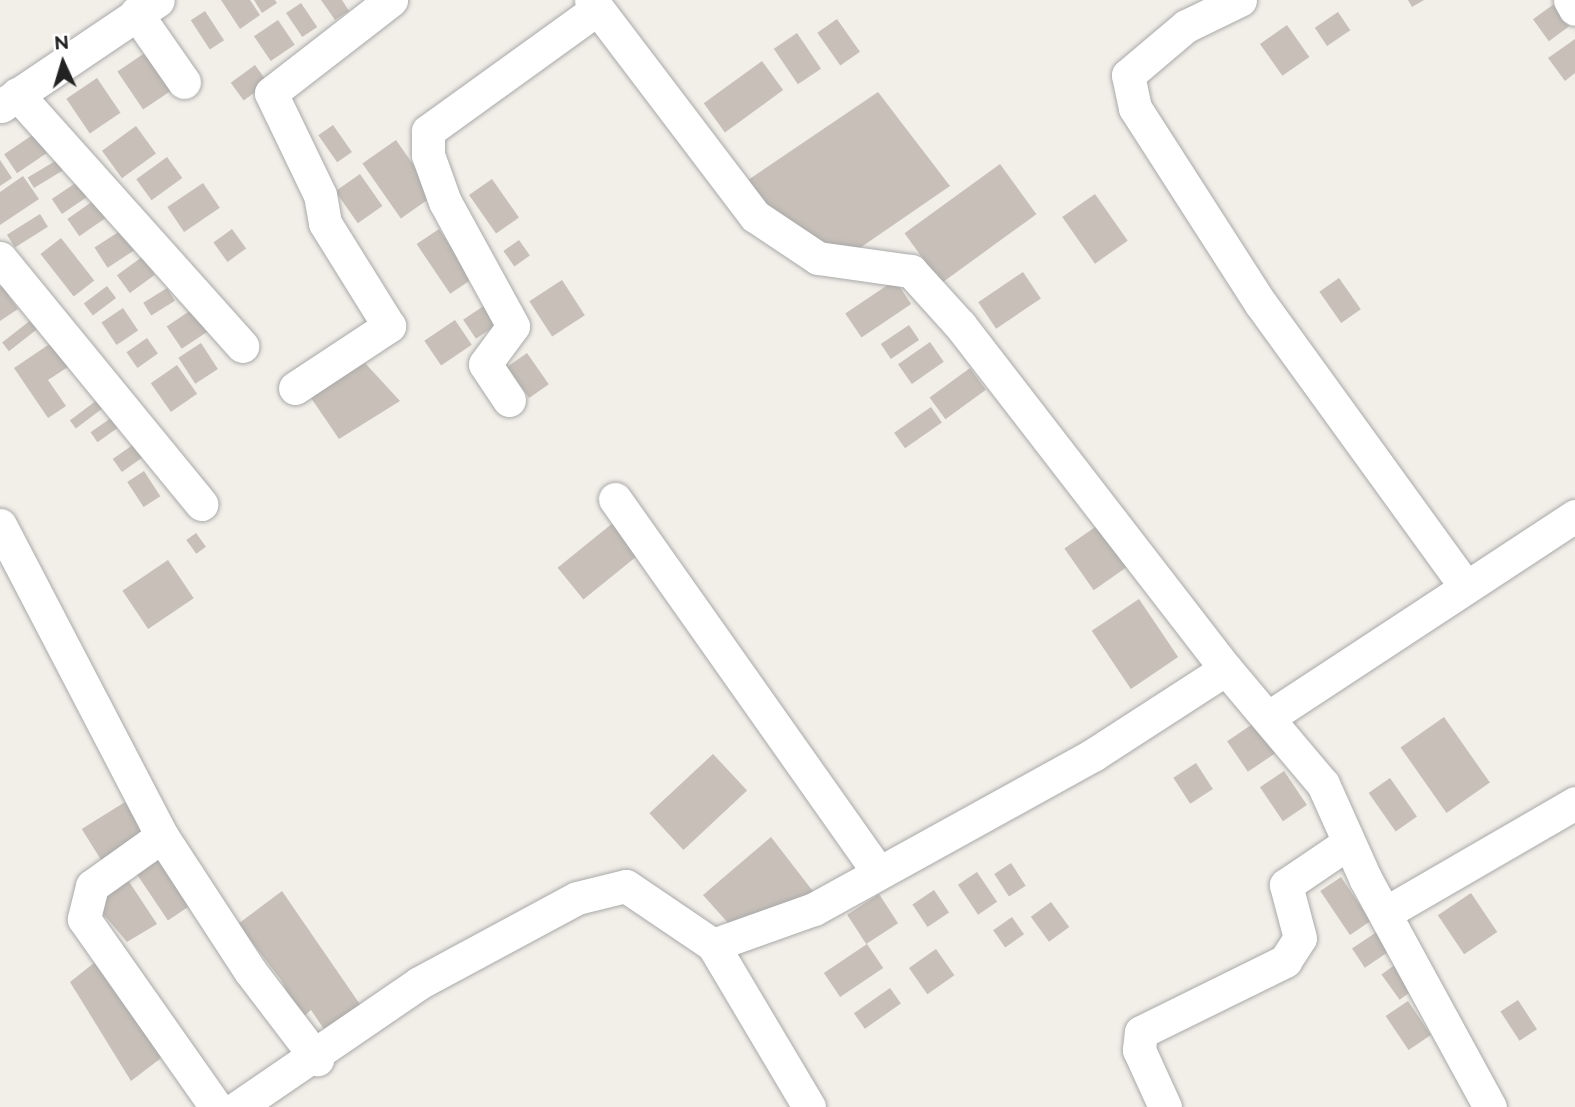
<!DOCTYPE html>
<style>
body{margin:0}
#map{position:relative;width:1575px;height:1107px;overflow:hidden;background:#f2efe9;font-family:Raleway,sans-serif}
div>[style]{position:absolute}
.building>*{inset:0;background:#c7bfb8;transform-origin:0 0}
.roads{filter:drop-shadow(0 0 2px #a9a9a9) drop-shadow(0 0 2px #a9a9a9)}
.minor>*{height:33px;margin:-16.5px;padding:0 16.5px;transform-origin:16.5px;border-radius:16.5px;background:#fff}
span{translate:-50% -50%;white-space:nowrap;text-align:center;line-height:1.15;-webkit-text-stroke:5px #fff;paint-order:stroke}
.north{position:absolute;left:28px;top:28px;width:70px;height:70px;-webkit-text-stroke:5px #fff;paint-order:stroke;rotate:356deg;font-size:19px;font-weight:700;line-height:28px;text-align:center;color:#222}
.north::after{content:'';display:block;margin:auto;width:24px;height:32px;background:#222;clip-path:polygon(50% 0,100% 100%,50% 72%,0 100%)}
</style>
<div id="map">
<div class="building">
<i style="clip-path:polygon(221px 0,250px 0,260px 15px,240px 29px)"></i>
<i style="clip-path:polygon(254px 0,275px 0,277px 3px,262px 13px)"></i>
<i style="clip-path:polygon(321px 0,342px 0,349px 11px,335px 20px)"></i>
<i style="clip-path:polygon(1408px 0,1424px 0,1412px 7px)"></i>
<i style="left:301px;top:3px;width:29px;height:18px;rotate:56deg"></i>
<i style="left:1554px;top:4px;width:27px;height:26px;rotate:54deg"></i>
<i style="left:205px;top:11px;width:35px;height:17px;rotate:57deg"></i>
<i style="left:1338px;top:12px;width:22px;height:28px;rotate:56deg"></i>
<i style="left:837px;top:19px;width:40px;height:24px;rotate:55deg"></i>
<i style="left:278px;top:20px;width:30px;height:29px;rotate:56deg"></i>
<i style="left:1287px;top:25px;width:39px;height:33px;rotate:55deg"></i>
<i style="left:797px;top:33px;width:43px;height:28px;rotate:56deg"></i>
<i style="clip-path:polygon(1575px 39px,1575px 73px,1565px 81px,1548px 58px)"></i>
<i style="left:158px;top:44px;width:46px;height:49px;rotate:56deg"></i>
<i style="left:762px;top:61px;width:36px;height:72px;rotate:54deg"></i>
<i style="left:255px;top:65px;width:22px;height:30px;rotate:54deg"></i>
<i style="left:97px;top:78px;width:42px;height:37px;rotate:56deg"></i>
<i style="clip-path:polygon(878px 92px,950px 186px,854px 252px,793px 238px,745px 182px)"></i>
<i style="left:333px;top:125px;width:33px;height:18px;rotate:55deg"></i>
<i style="left:136px;top:126px;width:34px;height:42px;rotate:54deg"></i>
<i style="left:34px;top:134px;width:23px;height:36px;rotate:56deg"></i>
<i style="left:396px;top:140px;width:67px;height:41px;rotate:55deg"></i>
<i style="left:62px;top:157px;width:12px;height:40px;rotate:59deg"></i>
<i style="left:167px;top:157px;width:26px;height:38px;rotate:54deg"></i>
<i style="clip-path:polygon(0 160px,12px 178px,0 186px)"></i>
<i style="left:1000px;top:164px;width:62px;height:118px;rotate:54deg"></i>
<i style="left:360px;top:174px;width:39px;height:30px;rotate:55deg"></i>
<i style="clip-path:polygon(23px 176px,39px 199px,0 225px,0 192px)"></i>
<i style="left:492px;top:179px;width:47px;height:28px;rotate:55deg"></i>
<i style="left:80px;top:180px;width:18px;height:34px;rotate:56deg"></i>
<i style="left:203px;top:183px;width:30px;height:43px;rotate:56deg"></i>
<i style="left:1095px;top:194px;width:57px;height:40px;rotate:55deg"></i>
<i style="left:96px;top:199px;width:21px;height:35px;rotate:55deg"></i>
<i style="left:40px;top:214px;width:15px;height:39px;rotate:58deg"></i>
<i style="left:123px;top:229px;width:24px;height:34px;rotate:57deg"></i>
<i style="left:232px;top:229px;width:24px;height:23px;rotate:54deg"></i>
<i style="left:439px;top:229px;width:60px;height:27px;rotate:56deg"></i>
<i style="left:61px;top:238px;width:54px;height:26px;rotate:52deg"></i>
<i style="left:519px;top:240px;width:19px;height:19px;rotate:55deg"></i>
<i style="left:142px;top:257px;width:22px;height:31px;rotate:54deg"></i>
<i style="left:1023px;top:272px;width:32px;height:54px;rotate:56deg"></i>
<i style="left:1339px;top:278px;width:38px;height:24px;rotate:55deg"></i>
<i style="left:562px;top:280px;width:42px;height:39px;rotate:57deg"></i>
<i style="left:895px;top:280px;width:29px;height:60px;rotate:56deg"></i>
<i style="clip-path:polygon(2px 286px,18px 309px,0 321px,0 287px)"></i>
<i style="left:107px;top:286px;width:15px;height:29px;rotate:53deg"></i>
<i style="left:167px;top:288px;width:15px;height:28px;rotate:58deg"></i>
<i style="left:488px;top:303px;width:23px;height:30px;rotate:56deg"></i>
<i style="left:123px;top:308px;width:27px;height:26px;rotate:56deg"></i>
<i style="left:194px;top:308px;width:27px;height:33px;rotate:56deg"></i>
<i style="left:36px;top:316px;width:11px;height:43px;rotate:52deg"></i>
<i style="left:455px;top:320px;width:30px;height:37px;rotate:56deg"></i>
<i style="left:909px;top:325px;width:18px;height:34px;rotate:56deg"></i>
<i style="left:147px;top:338px;width:19px;height:25px;rotate:55deg"></i>
<i style="clip-path:polygon(54px 341px,71px 365px,48px 380px,66px 406px,48px 418px,14px 368px)"></i>
<i style="left:930px;top:342px;width:24px;height:39px;rotate:55deg"></i>
<i style="left:201px;top:343px;width:31px;height:27px;rotate:57deg"></i>
<i style="left:527px;top:353px;width:38px;height:24px;rotate:55deg"></i>
<i style="clip-path:polygon(365px 363px,400px 401px,339px 439px,309px 395px)"></i>
<i style="left:177px;top:365px;width:35px;height:32px;rotate:55deg"></i>
<i style="left:970px;top:368px;width:27px;height:50px;rotate:54deg"></i>
<i style="left:97px;top:400px;width:10px;height:34px;rotate:53deg"></i>
<i style="left:931px;top:407px;width:19px;height:45px;rotate:55deg"></i>
<i style="left:111px;top:418px;width:12px;height:25px;rotate:55deg"></i>
<i style="left:134px;top:444px;width:16px;height:26px;rotate:55deg"></i>
<i style="left:144px;top:471px;width:30px;height:20px;rotate:57deg"></i>
<i style="left:619px;top:518px;width:41px;height:79px;rotate:51deg"></i>
<i style="left:1098px;top:525px;width:51px;height:41px;rotate:55deg"></i>
<i style="left:196px;top:533px;width:17px;height:12px;rotate:54deg"></i>
<i style="left:168px;top:560px;width:46px;height:55px;rotate:56deg"></i>
<i style="left:1139px;top:599px;width:70px;height:57px;rotate:56deg"></i>
<i style="left:1444px;top:717px;width:80px;height:53px;rotate:55deg"></i>
<i style="left:1257px;top:721px;width:37px;height:36px;rotate:56deg"></i>
<i style="left:713px;top:754px;width:50px;height:87px;rotate:47deg"></i>
<i style="left:1196px;top:763px;width:31px;height:27px;rotate:57deg"></i>
<i style="left:1284px;top:771px;width:41px;height:29px;rotate:56deg"></i>
<i style="left:1390px;top:778px;width:47px;height:26px;rotate:55deg"></i>
<i style="left:125px;top:802px;width:39px;height:51px;rotate:58deg"></i>
<i style="clip-path:polygon(771px 837px,819px 899px,729px 924px,703px 895px)"></i>
<i style="left:164px;top:852px;width:59px;height:35px;rotate:56deg"></i>
<i style="left:1011px;top:863px;width:27px;height:20px;rotate:57deg"></i>
<i style="left:977px;top:872px;width:36px;height:23px;rotate:56deg"></i>
<i style="clip-path:polygon(126px 877px,157px 924px,127px 942px,93px 902px)"></i>
<i style="left:1341px;top:877px;width:53px;height:25px;rotate:56deg"></i>
<i style="left:934px;top:890px;width:27px;height:26px;rotate:56deg"></i>
<i style="clip-path:polygon(282px 891px,368px 1016px,332px 1041px,311px 1010px,301px 1019px,281px 980px,238px 924px)"></i>
<i style="left:1471px;top:893px;width:47px;height:40px;rotate:56deg"></i>
<i style="left:879px;top:894px;width:35px;height:38px;rotate:57deg"></i>
<i style="left:1051px;top:902px;width:31px;height:25px;rotate:54deg"></i>
<i style="left:1012px;top:917px;width:21px;height:23px;rotate:55deg"></i>
<i style="left:1381px;top:929px;width:23px;height:35px;rotate:56deg"></i>
<i style="left:867px;top:944px;width:29px;height:52px;rotate:56deg"></i>
<i style="left:936px;top:949px;width:32px;height:33px;rotate:55deg"></i>
<i style="clip-path:polygon(99px 959px,169px 1052px,131px 1081px,70px 982px)"></i>
<i style="left:1396px;top:964px;width:31px;height:18px;rotate:54deg"></i>
<i style="left:890px;top:988px;width:19px;height:44px;rotate:55deg"></i>
<i style="left:1518px;top:1000px;width:35px;height:21px;rotate:57deg"></i>
<i style="left:1408px;top:1001px;width:41px;height:27px;rotate:56deg"></i>
</div>
<div class="roads">
<div class="minor">
<i style="left:591px;top:0;width:271px;rotate:52.8deg"></i>
<i style="left:755px;top:216px;width:76px;rotate:33.7deg"></i>
<i style="left:818px;top:258px;width:94px;rotate:8deg"></i>
<i style="left:911px;top:271px;width:73px;rotate:47.8deg"></i>
<i style="left:960px;top:325px;width:435px;rotate:52.3deg"></i>
<i style="left:1226px;top:669px;width:150px;rotate:49.9deg"></i>
<i style="left:1323px;top:784px;width:103px;rotate:65.9deg"></i>
<i style="left:1365px;top:878px;width:261px;rotate:61.4deg"></i>
<i style="left:1240px;top:0;width:60px;rotate:154.3deg"></i>
<i style="left:1186px;top:26px;width:76px;rotate:139.8deg"></i>
<i style="left:1128px;top:75px;width:34px;rotate:78deg"></i>
<i style="left:1135px;top:108px;width:233px;rotate:57.3deg"></i>
<i style="left:1261px;top:304px;width:348px;rotate:54.1deg"></i>
<i style="left:1570px;top:0;width:10px;rotate:61deg"></i>
<i style="left:136px;top:13px;width:84px;rotate:55.2deg"></i>
<i style="left:17px;top:94px;width:338px;rotate:48.2deg"></i>
<i style="left:1px;top:106px;width:189px;rotate:-34deg"></i>
<i style="left:0;top:258px;width:318px;rotate:50.7deg"></i>
<i style="left:295px;top:388px;width:113px;rotate:-33.4deg"></i>
<i style="left:389px;top:326px;width:121px;rotate:-121.9deg"></i>
<i style="left:325px;top:223px;width:28px;rotate:-100deg"></i>
<i style="left:320px;top:195px;width:113px;rotate:-115.7deg"></i>
<i style="left:271px;top:93px;width:152px;rotate:-37.8deg"></i>
<i style="left:509px;top:400px;width:43px;rotate:-123.7deg"></i>
<i style="left:485px;top:364px;width:47px;rotate:-53.6deg"></i>
<i style="left:513px;top:326px;width:141px;rotate:-118.7deg"></i>
<i style="left:445px;top:202px;width:50px;rotate:-109.9deg"></i>
<i style="left:428px;top:155px;width:24px;rotate:-90deg"></i>
<i style="left:428px;top:131px;width:208px;rotate:-35.8deg"></i>
<i style="left:615px;top:499px;width:456px;rotate:54.8deg"></i>
<i style="left:0;top:525px;width:351px;rotate:62.5deg"></i>
<i style="left:162px;top:836px;width:161px;rotate:56.9deg"></i>
<i style="left:250px;top:971px;width:111px;rotate:52.7deg"></i>
<i style="left:1269px;top:717px;width:366px;rotate:-33.3deg"></i>
<i style="left:162px;top:836px;width:86px;rotate:144.5deg"></i>
<i style="left:92px;top:886px;width:34px;rotate:104deg"></i>
<i style="left:84px;top:919px;width:230px;rotate:54.9deg"></i>
<i style="left:1387px;top:912px;width:217px;rotate:-30.1deg"></i>
<i style="left:713px;top:945px;width:107px;rotate:-19.6deg"></i>
<i style="left:814px;top:909px;width:319px;rotate:-28.9deg"></i>
<i style="left:1093px;top:755px;width:158px;rotate:-32.9deg"></i>
<i style="left:238px;top:1107px;width:219px;rotate:-34.4deg"></i>
<i style="left:419px;top:983px;width:179px;rotate:-28.3deg"></i>
<i style="left:577px;top:898px;width:50px;rotate:-13.8deg"></i>
<i style="left:626px;top:886px;width:105px;rotate:34.1deg"></i>
<i style="left:713px;top:945px;width:188px;rotate:59.3deg"></i>
<i style="left:1165px;top:1107px;width:63px;rotate:-114.5deg"></i>
<i style="left:1139px;top:1050px;width:18px;rotate:-84deg"></i>
<i style="left:1141px;top:1032px;width:161px;rotate:-26.2deg"></i>
<i style="left:1285px;top:961px;width:27px;rotate:-57deg"></i>
<i style="left:1300px;top:938px;width:55px;rotate:-104.8deg"></i>
<i style="left:1286px;top:885px;width:75px;rotate:-34.1deg"></i>
</div>
</div>
<div class="north">N</div>
</div>
